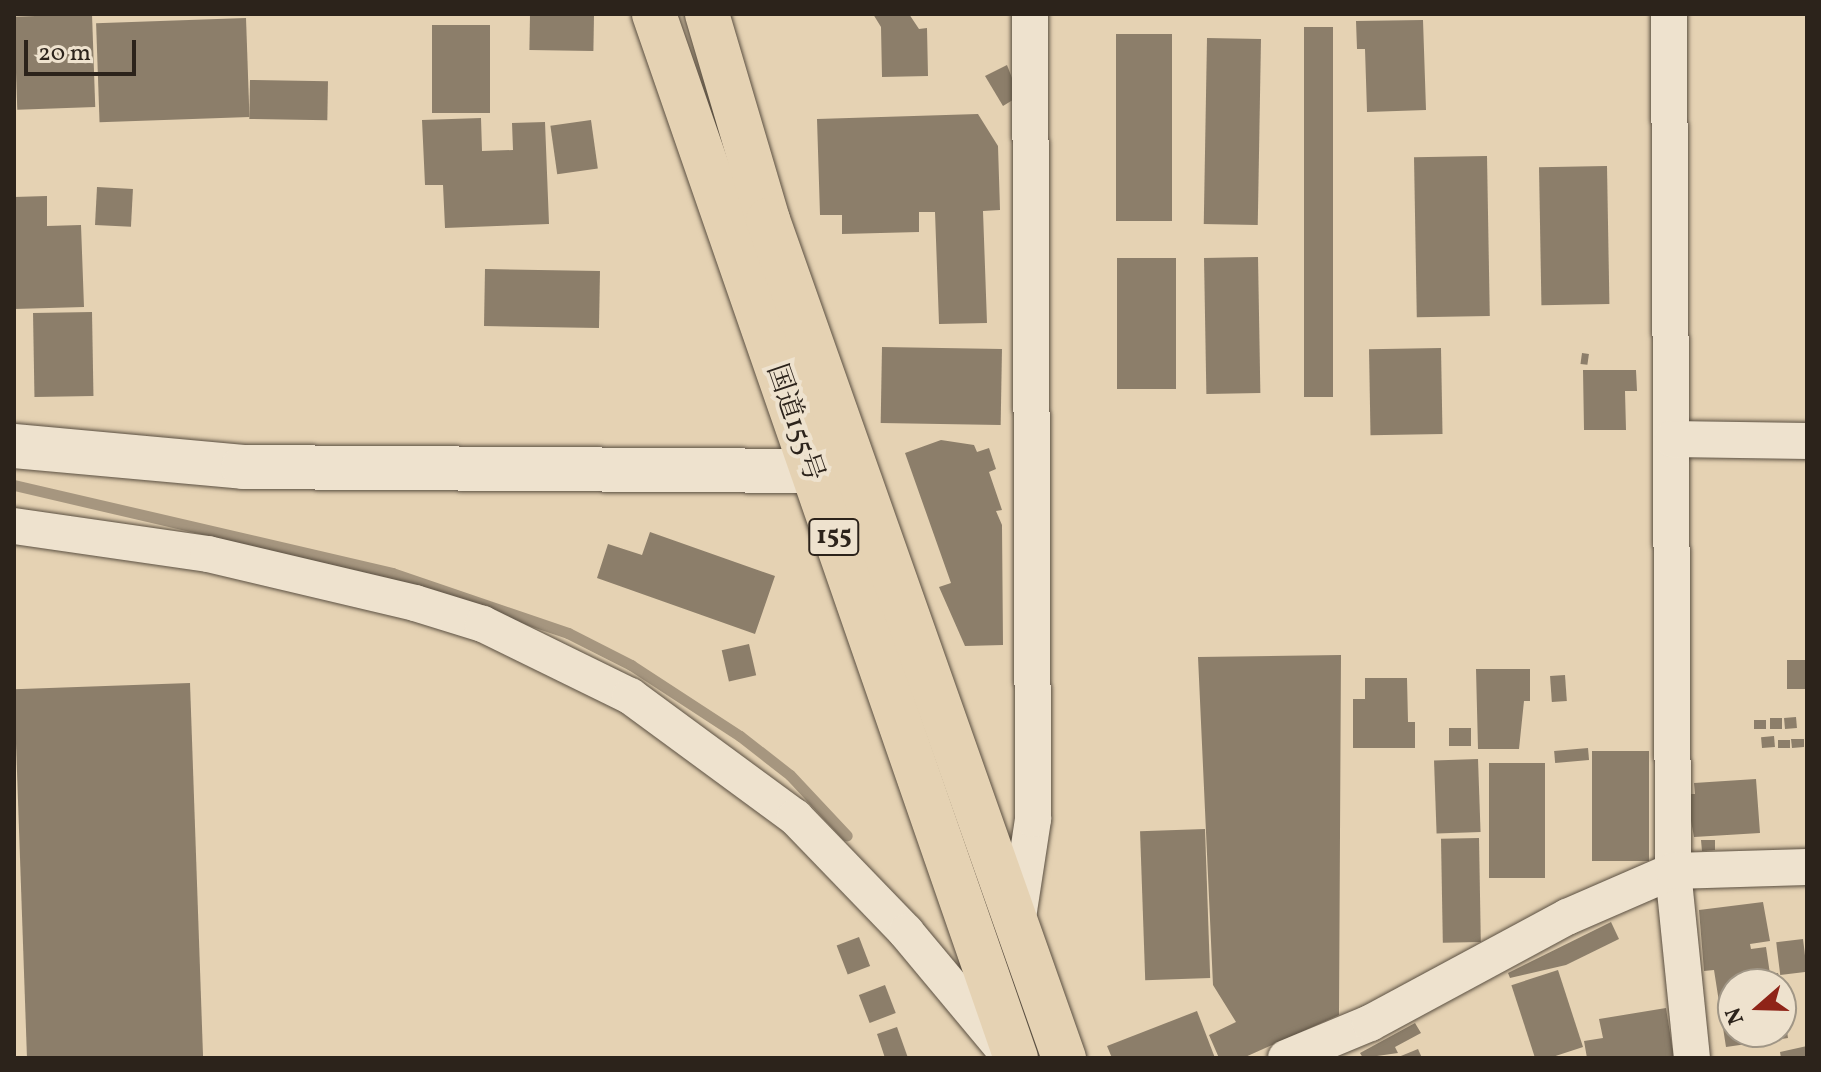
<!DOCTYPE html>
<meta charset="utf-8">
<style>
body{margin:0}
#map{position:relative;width:1821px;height:1072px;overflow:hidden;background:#e5d2b3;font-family:Vollkorn,"Noto Serif JP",serif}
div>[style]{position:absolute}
.stream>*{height:11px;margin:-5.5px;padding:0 5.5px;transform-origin:5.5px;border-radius:5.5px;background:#a6967f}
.building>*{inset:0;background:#8c7e6a;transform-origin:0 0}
.roads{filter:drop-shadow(0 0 2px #5a4f41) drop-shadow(0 0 2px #5a4f41)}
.minor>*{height:36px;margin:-18px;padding:0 18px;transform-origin:18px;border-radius:18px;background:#eee2ce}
.tertiary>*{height:44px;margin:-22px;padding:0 22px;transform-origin:22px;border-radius:22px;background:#eee2ce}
.trunk>*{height:44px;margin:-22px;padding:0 22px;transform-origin:22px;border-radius:22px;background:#e5d2b3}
span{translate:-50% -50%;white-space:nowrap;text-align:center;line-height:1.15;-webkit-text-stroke:8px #eee2ce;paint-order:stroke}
.shield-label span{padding:2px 6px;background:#eee2ce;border:2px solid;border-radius:6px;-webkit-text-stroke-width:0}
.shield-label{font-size:26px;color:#2c231b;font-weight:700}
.street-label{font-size:28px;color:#2c231b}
.frame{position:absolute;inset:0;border:16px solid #2c231b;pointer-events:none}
.north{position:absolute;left:1717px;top:968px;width:80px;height:80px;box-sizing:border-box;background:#eee2ce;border:2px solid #a09686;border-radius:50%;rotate:250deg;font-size:22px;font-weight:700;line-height:32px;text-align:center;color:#2c231b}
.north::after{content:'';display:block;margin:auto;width:28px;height:36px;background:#8f2418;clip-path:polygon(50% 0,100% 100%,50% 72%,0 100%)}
.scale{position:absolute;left:24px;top:40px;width:112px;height:36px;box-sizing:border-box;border:4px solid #2c231b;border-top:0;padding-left:10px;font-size:24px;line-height:28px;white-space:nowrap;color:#2c231b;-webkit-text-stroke:6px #eee2ce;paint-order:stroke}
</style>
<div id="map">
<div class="stream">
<i style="left:14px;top:485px;width:388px;rotate:13.1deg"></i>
<i style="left:392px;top:573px;width:186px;rotate:18.8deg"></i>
<i style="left:568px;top:633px;width:71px;rotate:26.9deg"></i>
<i style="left:631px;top:665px;width:130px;rotate:33.1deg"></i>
<i style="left:740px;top:736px;width:63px;rotate:38deg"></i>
<i style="left:790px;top:775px;width:83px;rotate:46.9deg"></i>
</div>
<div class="building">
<i style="left:92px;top:14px;width:93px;height:78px;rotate:88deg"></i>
<i style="clip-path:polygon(873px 14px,909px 14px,919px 29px,927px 28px,928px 76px,882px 77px,881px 27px)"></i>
<i style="left:530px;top:15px;width:64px;height:35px;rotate:1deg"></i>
<i style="left:246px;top:18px;width:99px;height:150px;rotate:88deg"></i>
<i style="clip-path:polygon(1423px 20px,1426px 110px,1367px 112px,1365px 49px,1357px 49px,1356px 21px)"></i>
<i style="left:432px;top:25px;width:58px;height:88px"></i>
<i style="left:1304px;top:27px;width:29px;height:370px"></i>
<i style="left:1116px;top:34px;width:56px;height:187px"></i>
<i style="left:1207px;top:38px;width:54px;height:186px;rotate:1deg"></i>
<i style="clip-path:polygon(1007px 65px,1019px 96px,1003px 106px,985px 76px)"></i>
<i style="left:250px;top:80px;width:78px;height:39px;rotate:1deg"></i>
<i style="clip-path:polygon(978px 114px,998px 146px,1000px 210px,983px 211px,987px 323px,939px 324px,935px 212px,919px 212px,919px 232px,842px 234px,842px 215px,820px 215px,817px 119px)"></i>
<i style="clip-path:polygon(481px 118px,482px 151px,513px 150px,512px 123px,545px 122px,549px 224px,445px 228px,443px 185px,425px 185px,422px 120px)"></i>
<i style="left:591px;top:120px;width:49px;height:41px;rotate:82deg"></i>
<i style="left:1487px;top:156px;width:160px;height:73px;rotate:89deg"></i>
<i style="left:1607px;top:166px;width:138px;height:68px;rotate:89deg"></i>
<i style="left:97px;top:187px;width:36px;height:38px;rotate:3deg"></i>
<i style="clip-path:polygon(47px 196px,47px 226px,81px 225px,84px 307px,14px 309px,14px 197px)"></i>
<i style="left:1258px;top:257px;width:136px;height:54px;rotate:89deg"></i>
<i style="left:1176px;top:258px;width:131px;height:59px;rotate:90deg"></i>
<i style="left:485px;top:269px;width:115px;height:57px;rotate:1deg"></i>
<i style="left:92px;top:312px;width:84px;height:59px;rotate:89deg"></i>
<i style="left:882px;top:347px;width:120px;height:76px;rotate:1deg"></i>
<i style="left:1441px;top:348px;width:86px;height:72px;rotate:89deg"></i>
<i style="left:1582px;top:353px;width:7px;height:11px;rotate:8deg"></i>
<i style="clip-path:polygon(1583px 370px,1636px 370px,1637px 391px,1625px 391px,1626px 430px,1584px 430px)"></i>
<i style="clip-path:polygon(941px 440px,974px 445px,977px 452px,989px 448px,996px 469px,989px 472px,1002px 510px,996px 511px,1002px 525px,1003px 645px,965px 646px,939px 587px,951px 583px,905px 453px)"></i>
<i style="clip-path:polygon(650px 532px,775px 576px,755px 634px,597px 578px,608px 544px,642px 555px)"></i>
<i style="left:749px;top:644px;width:32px;height:28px;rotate:77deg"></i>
<i style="clip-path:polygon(1341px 655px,1339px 1015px,1243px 1058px,1219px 1058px,1209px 1035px,1236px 1022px,1213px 985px,1198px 657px)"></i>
<i style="left:1807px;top:660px;width:29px;height:20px;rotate:90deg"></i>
<i style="clip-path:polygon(1476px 669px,1530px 669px,1530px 701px,1524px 701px,1519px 749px,1478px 749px)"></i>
<i style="left:1565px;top:675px;width:26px;height:15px;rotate:86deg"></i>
<i style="clip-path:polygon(1365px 678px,1407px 678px,1408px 722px,1415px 722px,1415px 748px,1353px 748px,1353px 699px,1365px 699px)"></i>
<i style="left:190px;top:683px;width:375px;height:176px;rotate:88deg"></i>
<i style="left:1796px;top:717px;width:11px;height:12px;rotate:85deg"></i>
<i style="left:1770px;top:718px;width:12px;height:11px"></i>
<i style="left:1754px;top:720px;width:12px;height:9px"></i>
<i style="left:1449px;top:728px;width:22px;height:18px"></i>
<i style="left:1774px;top:736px;width:11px;height:13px;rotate:85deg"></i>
<i style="clip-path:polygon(1791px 739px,1804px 739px,1804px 747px,1792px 748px)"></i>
<i style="left:1778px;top:740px;width:12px;height:8px"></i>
<i style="left:1588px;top:748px;width:12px;height:34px;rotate:85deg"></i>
<i style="left:1592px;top:751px;width:57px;height:110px"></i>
<i style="left:1478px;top:759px;width:73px;height:44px;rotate:88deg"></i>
<i style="left:1545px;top:763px;width:115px;height:56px;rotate:90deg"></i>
<i style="clip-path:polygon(1756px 779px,1760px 833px,1694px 837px,1686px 794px,1695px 794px,1694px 783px)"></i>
<i style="left:1205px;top:829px;width:149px;height:65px;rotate:88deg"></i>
<i style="left:1479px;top:838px;width:104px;height:38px;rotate:89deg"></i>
<i style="clip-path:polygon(1701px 840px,1715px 840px,1715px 850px,1702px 851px)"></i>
<i style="clip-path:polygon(1763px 902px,1770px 941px,1750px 944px,1751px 949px,1766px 947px,1770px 974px,1778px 973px,1780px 984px,1733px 984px,1733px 1032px,1781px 1032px,1783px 1005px,1788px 1038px,1726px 1047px,1714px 970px,1704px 971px,1699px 910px)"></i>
<i style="clip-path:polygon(1611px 922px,1619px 939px,1566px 965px,1510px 978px,1508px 973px)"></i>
<i style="left:859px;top:937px;width:31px;height:24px;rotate:69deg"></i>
<i style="left:1803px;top:939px;width:33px;height:27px;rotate:83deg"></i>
<i style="left:1558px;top:970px;width:81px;height:49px;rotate:72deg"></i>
<i style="left:885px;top:985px;width:30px;height:28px;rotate:69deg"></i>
<i style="clip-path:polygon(1666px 1008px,1674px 1058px,1587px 1058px,1584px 1041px,1603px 1038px,1599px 1019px)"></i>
<i style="clip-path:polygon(1197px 1011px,1215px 1058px,1112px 1058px,1107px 1046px)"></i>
<i style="clip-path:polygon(1415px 1023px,1421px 1033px,1395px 1047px,1398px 1053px,1363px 1058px,1360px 1053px)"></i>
<i style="clip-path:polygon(897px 1027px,908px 1058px,885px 1058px,877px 1034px)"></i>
<i style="clip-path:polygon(1807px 1046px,1807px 1058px,1781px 1058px,1780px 1052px)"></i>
<i style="clip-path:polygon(1418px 1049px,1422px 1058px,1396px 1058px)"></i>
</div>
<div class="roads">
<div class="minor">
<i style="left:1669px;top:14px;width:857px;rotate:89.73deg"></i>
<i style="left:1673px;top:871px;width:188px;rotate:84.2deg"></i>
<i style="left:1672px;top:439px;width:135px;rotate:0.8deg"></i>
<i style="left:14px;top:526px;width:196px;rotate:8.2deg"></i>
<i style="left:208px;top:554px;width:213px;rotate:13.3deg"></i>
<i style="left:415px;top:603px;width:71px;rotate:17.2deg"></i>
<i style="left:483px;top:624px;width:164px;rotate:26.1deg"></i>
<i style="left:630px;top:696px;width:205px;rotate:36.3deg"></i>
<i style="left:795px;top:817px;width:160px;rotate:46deg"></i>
<i style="left:906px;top:932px;width:163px;rotate:50.2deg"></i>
<i style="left:1017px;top:924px;width:106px;rotate:-81.3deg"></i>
<i style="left:1033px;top:819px;width:805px;rotate:-90.21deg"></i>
<i style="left:1286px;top:1058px;width:91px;rotate:-22.6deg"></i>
<i style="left:1370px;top:1023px;width:224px;rotate:-28.3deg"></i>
<i style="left:1567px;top:917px;width:116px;rotate:-23.5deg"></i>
<i style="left:1673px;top:871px;width:134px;rotate:-1.7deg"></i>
</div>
<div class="tertiary">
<i style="left:14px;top:446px;width:230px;rotate:5.2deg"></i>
<i style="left:243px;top:467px;width:567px;rotate:0.4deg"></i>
</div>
<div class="trunk">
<i style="left:654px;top:14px;width:1105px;rotate:70.88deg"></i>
<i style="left:707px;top:14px;width:215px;rotate:73.5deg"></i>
<i style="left:768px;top:220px;width:889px;rotate:70.55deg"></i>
</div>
</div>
<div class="shield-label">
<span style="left:834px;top:537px">155</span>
</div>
<div class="street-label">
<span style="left:794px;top:423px;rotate:71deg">国道155号</span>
</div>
<div class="frame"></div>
<div class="north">N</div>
<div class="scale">20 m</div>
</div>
